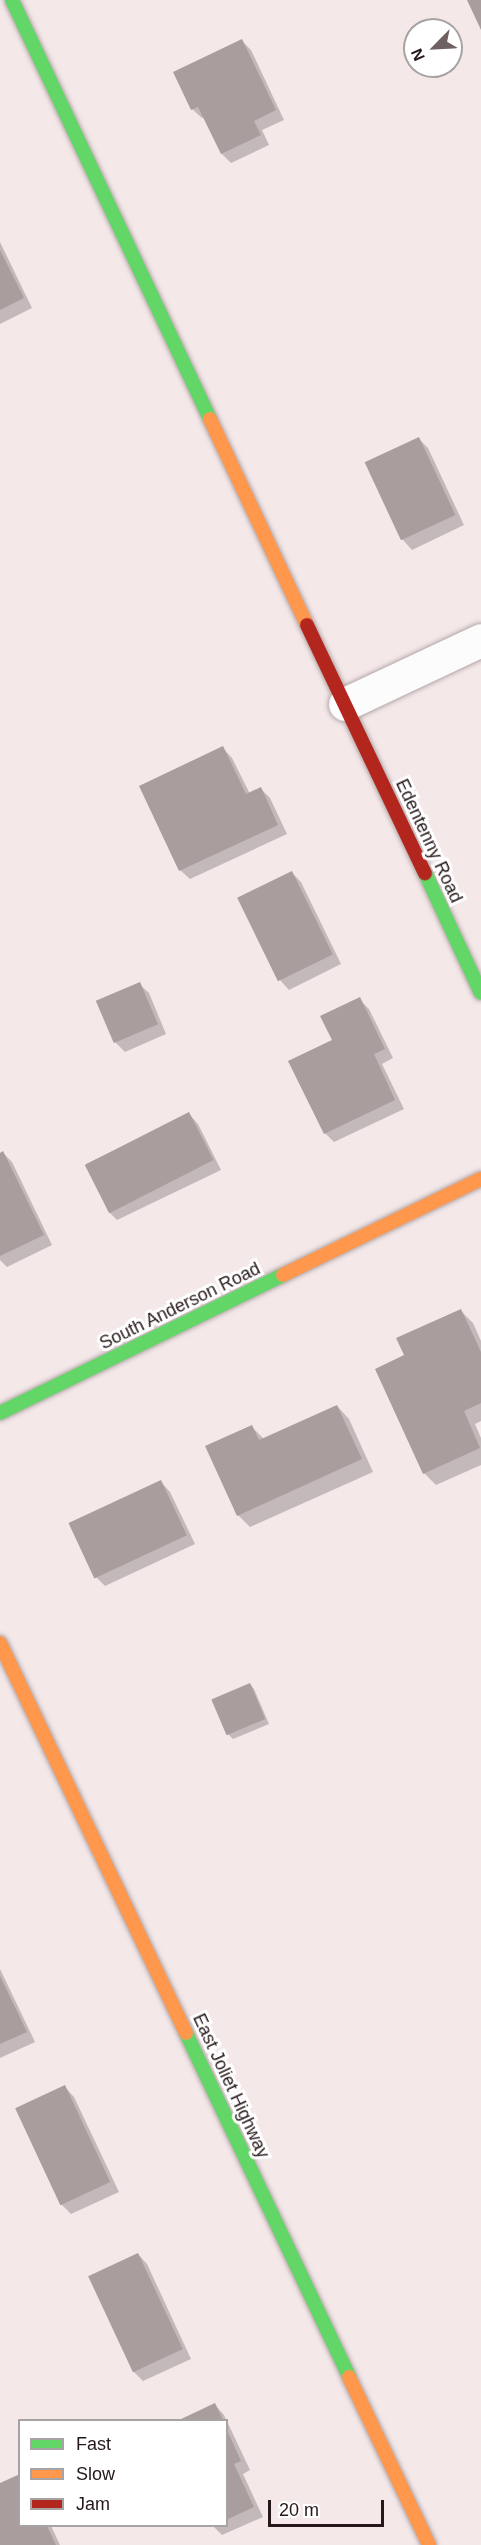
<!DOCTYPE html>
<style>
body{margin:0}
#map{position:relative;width:481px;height:2545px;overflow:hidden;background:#f4e8e9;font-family:Helvetica,sans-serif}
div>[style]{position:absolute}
.shadow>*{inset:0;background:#0003}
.building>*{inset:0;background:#a99d9e;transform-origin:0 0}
.roads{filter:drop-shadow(0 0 2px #b3a7a8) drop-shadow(0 0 2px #b3a7a8)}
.street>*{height:33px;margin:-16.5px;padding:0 16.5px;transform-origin:16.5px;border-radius:16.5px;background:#fdfcfc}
.fast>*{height:14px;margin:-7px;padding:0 7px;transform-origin:7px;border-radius:7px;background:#63d668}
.slow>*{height:14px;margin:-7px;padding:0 7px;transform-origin:7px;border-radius:7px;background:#ff974d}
.jam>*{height:14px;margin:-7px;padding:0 7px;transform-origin:7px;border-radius:7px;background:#b3261e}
span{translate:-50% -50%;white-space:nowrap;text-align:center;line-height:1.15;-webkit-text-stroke:6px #fff;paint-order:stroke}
.street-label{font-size:18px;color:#26181a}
.legend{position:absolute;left:18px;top:2419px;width:210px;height:108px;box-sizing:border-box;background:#fff;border:2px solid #a8a3a3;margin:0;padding:8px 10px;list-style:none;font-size:18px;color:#26181a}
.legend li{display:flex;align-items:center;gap:12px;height:30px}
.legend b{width:30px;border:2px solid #a8a3a3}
.north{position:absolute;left:403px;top:18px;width:60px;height:60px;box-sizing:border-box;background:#fff;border:2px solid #a8a3a3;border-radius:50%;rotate:246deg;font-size:16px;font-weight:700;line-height:24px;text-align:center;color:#26181a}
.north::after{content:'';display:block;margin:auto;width:21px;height:27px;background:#6e6162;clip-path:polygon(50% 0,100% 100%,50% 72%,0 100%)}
.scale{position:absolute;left:268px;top:2500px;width:116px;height:27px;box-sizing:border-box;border:3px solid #26181a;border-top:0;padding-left:8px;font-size:18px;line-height:21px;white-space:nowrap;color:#26181a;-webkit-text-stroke:4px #fff;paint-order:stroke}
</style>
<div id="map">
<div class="shadow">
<i style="clip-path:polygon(242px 41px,251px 50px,284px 120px,262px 130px,269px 145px,231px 163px,222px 154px,205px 117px,202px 118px,192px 109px)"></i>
<i style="clip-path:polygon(0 242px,32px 308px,0 324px)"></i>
<i style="clip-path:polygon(419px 439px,428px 448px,464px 525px,412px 550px,403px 540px,366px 464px)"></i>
<i style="clip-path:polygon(223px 748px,232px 758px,250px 794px,261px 789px,270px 798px,287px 834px,190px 879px,180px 870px)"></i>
<i style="clip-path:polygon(292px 873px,301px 882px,341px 964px,289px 990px,280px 980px)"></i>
<i style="clip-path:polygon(139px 984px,149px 993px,166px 1034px,125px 1052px,115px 1042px)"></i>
<i style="clip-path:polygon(359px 999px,369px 1009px,393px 1058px,382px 1064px,404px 1109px,334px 1142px,325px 1133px,334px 1041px)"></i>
<i style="clip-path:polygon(189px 1114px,198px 1124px,221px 1170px,117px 1220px,108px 1211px,86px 1164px)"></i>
<i style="clip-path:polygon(3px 1153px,12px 1162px,52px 1245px,7px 1267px,0 1260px,0 1154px)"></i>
<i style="clip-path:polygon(461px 1311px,473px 1323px,481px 1341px,481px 1421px,475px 1424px,481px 1438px,481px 1465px,436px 1485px,424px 1473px,406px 1356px)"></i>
<i style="clip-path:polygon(337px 1406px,349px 1419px,373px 1472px,250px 1527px,238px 1515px,252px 1427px,264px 1439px)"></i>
<i style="clip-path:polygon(161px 1482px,170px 1492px,195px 1544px,105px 1586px,96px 1577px)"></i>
<i style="clip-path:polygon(250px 1684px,254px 1689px,269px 1724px,233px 1739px,228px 1734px,213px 1699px)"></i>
<i style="clip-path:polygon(0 1969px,35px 2042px,0 2058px)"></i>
<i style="clip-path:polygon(65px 2087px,74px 2097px,119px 2192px,71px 2214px,61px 2204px)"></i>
<i style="clip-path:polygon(138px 2254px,147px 2264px,191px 2359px,143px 2381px,134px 2372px)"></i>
<i style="clip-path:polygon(215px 2405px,224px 2415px,250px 2470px,243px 2474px,263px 2517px,222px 2535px,213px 2526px,226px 2526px,226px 2420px,182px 2420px)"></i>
<i style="clip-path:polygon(0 2485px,20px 2526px,51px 2526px,60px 2545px,0 2545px)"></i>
</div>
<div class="building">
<i style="clip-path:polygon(467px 0,481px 0,481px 30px)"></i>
<i style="clip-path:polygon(242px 39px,276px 110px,254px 121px,261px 135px,221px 154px,198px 107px,191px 110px,173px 72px)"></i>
<i style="clip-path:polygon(0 250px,24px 298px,0 310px)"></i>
<i style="left:419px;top:437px;width:86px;height:60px;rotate:65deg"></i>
<i style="clip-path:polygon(223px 746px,246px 794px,261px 787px,278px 825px,179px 871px,139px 786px)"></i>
<i style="left:292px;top:871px;width:93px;height:61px;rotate:64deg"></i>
<i style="left:140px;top:982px;width:46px;height:48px;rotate:67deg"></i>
<i style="clip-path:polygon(360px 997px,385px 1049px,374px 1054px,395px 1100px,324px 1134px,288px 1061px,332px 1040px,320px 1016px)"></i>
<i style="left:189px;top:1112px;width:54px;height:117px;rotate:63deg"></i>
<i style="clip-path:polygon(3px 1151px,44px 1235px,0 1256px,0 1153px)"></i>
<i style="clip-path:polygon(461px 1309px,481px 1352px,481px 1403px,464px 1411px,480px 1448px,423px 1474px,375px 1369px,404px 1355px,396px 1338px)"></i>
<i style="clip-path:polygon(337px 1405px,362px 1459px,237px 1516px,205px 1446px,252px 1425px,259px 1440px)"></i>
<i style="left:161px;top:1480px;width:61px;height:102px;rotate:65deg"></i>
<i style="left:250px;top:1683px;width:39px;height:42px;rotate:67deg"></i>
<i style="clip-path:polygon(0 1976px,27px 2032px,0 2044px)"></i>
<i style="left:65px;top:2085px;width:107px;height:55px;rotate:65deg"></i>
<i style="left:138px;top:2253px;width:106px;height:55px;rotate:65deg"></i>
<i style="clip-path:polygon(215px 2403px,223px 2420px,179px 2420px)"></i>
<i style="clip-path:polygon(226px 2428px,241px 2461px,234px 2464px,254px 2507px,226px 2520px)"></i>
<i style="clip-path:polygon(20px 2474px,20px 2526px,47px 2526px,56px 2545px,0 2545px,0 2483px)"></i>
</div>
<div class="roads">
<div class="street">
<i style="left:345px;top:704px;width:150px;rotate:-25.2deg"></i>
</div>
<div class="fast">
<i style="left:12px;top:0;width:463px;rotate:64.7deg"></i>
<i style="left:425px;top:873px;width:132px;rotate:65deg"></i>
<i style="left:0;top:1413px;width:315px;rotate:-26deg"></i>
<i style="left:186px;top:2033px;width:381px;rotate:64.6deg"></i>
</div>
<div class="slow">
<i style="left:210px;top:419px;width:228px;rotate:64.8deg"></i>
<i style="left:283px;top:1275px;width:220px;rotate:-25.9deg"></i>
<i style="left:0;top:1643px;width:432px;rotate:64.5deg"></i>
<i style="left:349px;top:2377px;width:186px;rotate:64.5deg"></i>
</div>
<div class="jam">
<i style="left:307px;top:625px;width:275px;rotate:64.6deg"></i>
</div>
</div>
<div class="street-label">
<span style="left:429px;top:841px;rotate:65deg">Edentenny Road</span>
<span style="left:180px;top:1306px;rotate:-26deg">South Anderson Road</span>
<span style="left:231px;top:2086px;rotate:65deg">East Joliet Highway</span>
</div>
<ul class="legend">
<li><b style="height:8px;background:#63d668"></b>Fast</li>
<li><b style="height:8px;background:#ff974d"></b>Slow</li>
<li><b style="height:8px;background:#b3261e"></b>Jam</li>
</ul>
<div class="north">N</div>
<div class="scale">20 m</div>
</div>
